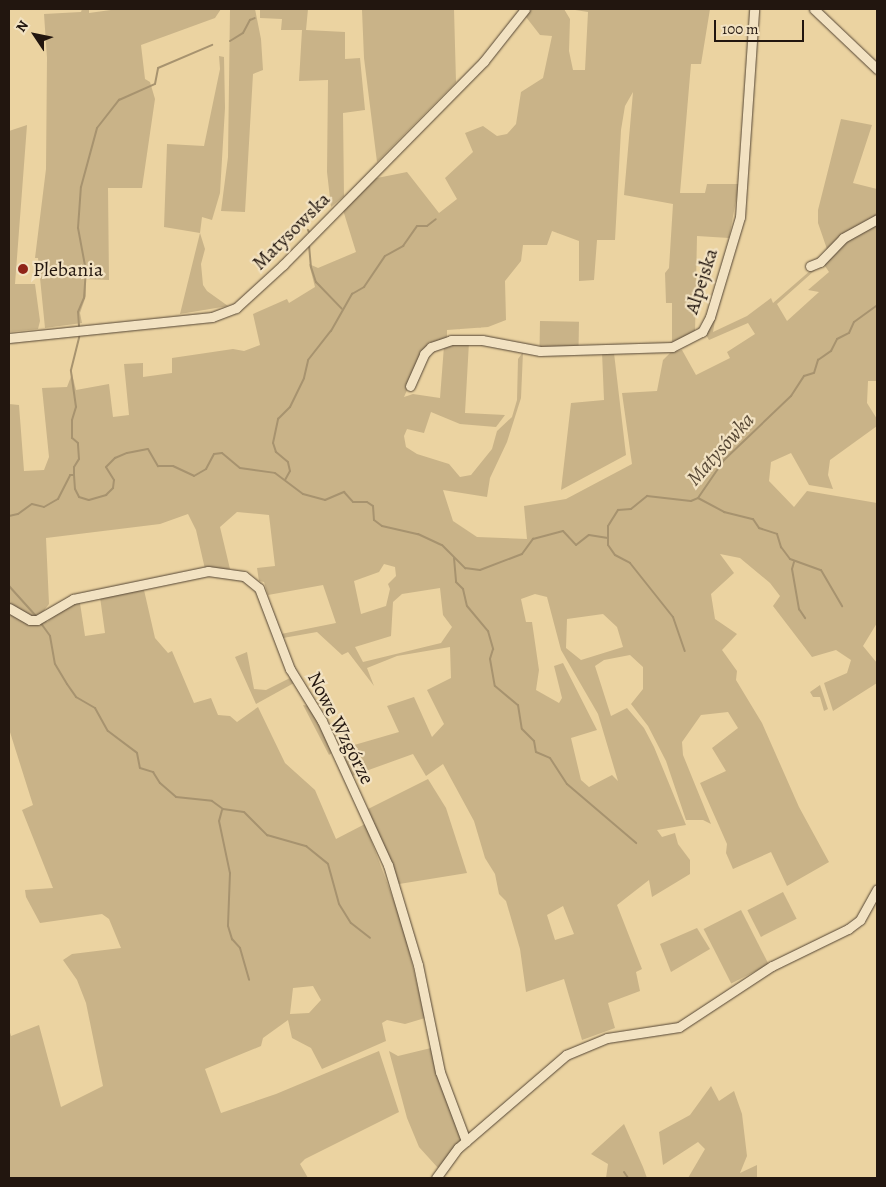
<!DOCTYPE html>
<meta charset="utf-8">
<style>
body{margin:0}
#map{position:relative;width:886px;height:1187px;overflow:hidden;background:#ebd3a1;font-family:Alegreya,serif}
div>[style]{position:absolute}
.green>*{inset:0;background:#c9b388;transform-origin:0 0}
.stream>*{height:2px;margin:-1px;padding:0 1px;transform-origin:1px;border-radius:1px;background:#a7936f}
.roads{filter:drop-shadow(0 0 1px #544534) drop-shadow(0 0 1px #544534)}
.minor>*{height:9px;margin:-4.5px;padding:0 4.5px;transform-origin:4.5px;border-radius:4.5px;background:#f2e2c2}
.dots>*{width:14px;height:14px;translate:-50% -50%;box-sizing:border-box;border:2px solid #f2e2c2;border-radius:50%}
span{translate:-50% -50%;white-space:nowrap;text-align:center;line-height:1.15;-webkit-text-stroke:4.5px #f2e2c2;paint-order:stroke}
.street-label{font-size:20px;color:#22160f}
.poi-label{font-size:20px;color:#22160f}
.left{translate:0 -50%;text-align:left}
.water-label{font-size:21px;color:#574835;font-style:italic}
.frame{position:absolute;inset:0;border:10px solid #22160f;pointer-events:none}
.north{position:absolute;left:10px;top:10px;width:50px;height:50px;-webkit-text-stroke:4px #f2e2c2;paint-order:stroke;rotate:304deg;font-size:14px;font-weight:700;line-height:20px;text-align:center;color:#22160f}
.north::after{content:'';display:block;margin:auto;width:18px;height:22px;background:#22160f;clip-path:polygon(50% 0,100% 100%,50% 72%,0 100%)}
.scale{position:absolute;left:714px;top:20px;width:90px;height:22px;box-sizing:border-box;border:2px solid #22160f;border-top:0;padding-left:6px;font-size:15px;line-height:18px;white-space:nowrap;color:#22160f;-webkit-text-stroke:4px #f2e2c2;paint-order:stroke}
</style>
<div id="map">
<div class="green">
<i style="clip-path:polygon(82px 9px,89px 9px,89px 13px,118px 9px,221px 9px,215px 18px,141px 45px,145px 79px,150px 82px,155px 99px,142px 188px,108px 188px,109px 280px,86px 279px,86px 296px,80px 313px,82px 323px,45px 328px,38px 258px,35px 258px,46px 169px,47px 58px,44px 14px,81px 12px)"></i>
<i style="clip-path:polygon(230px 9px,255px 9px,261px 39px,263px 70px,253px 74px,245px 212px,221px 211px,228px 157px)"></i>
<i style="clip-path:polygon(260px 9px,308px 9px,306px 30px,345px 32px,345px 59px,360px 58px,365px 110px,343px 113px,344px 196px,331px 207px,327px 172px,328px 80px,299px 81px,302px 30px,281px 30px,282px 19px,260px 18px)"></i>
<i style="clip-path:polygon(454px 9px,456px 82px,377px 162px,364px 58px,362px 10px,345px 9px)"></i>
<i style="clip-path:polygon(evenodd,531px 9px,564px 9px,570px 19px,569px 51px,573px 70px,585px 70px,588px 12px,569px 9px,710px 9px,701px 64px,691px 64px,680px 193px,705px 193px,707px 184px,739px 184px,729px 238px,697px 236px,695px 333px,672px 344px,672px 303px,666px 303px,665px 273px,669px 268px,673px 204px,624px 195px,633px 92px,625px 106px,621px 130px,615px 240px,597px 240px,594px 280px,579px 281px,579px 241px,552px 231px,547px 245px,523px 245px,521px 261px,505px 281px,506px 320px,488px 327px,447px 330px,447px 339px,428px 343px,404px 397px,413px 394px,440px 398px,444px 346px,469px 342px,465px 413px,505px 415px,496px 427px,460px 424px,431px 412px,424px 433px,407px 429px,404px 436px,406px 447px,417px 454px,449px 464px,460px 477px,471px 475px,492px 449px,497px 431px,512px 417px,517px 400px,518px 359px,523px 352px,521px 398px,507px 442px,490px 478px,487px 497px,443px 490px,453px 521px,477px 537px,527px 539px,524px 506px,566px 499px,632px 464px,622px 393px,657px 391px,663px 360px,670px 353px,682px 350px,696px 375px,730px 358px,727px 352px,755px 334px,748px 323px,709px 340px,705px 333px,717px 310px,713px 332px,747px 316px,771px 298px,773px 303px,849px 237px,877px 221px,877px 381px,868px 381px,867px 403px,877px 419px,877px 426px,830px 460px,828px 475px,833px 489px,809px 485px,791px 453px,771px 462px,769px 481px,794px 507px,807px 491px,877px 503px,877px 623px,863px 646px,877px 663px,877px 683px,833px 711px,824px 683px,847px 673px,851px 660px,836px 650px,812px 657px,773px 606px,780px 596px,770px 583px,740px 558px,720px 554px,734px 573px,711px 594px,715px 619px,737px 634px,722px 650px,737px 671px,736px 680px,762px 723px,799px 807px,829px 862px,787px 886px,771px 852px,733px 869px,726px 853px,727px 844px,700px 783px,726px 771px,712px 748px,738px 728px,728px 712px,701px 715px,682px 742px,683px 755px,711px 824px,703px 820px,686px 820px,666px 761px,648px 726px,631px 704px,643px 689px,643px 667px,630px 655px,604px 660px,595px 666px,611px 716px,627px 708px,644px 728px,654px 747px,686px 825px,657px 830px,662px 837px,675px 833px,678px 844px,690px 860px,690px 874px,652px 897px,649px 880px,617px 905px,642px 969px,636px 972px,640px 991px,608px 1003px,615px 1028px,582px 1040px,564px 979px,526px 992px,520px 949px,506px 901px,499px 894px,495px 874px,485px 858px,474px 821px,443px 764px,426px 776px,413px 754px,352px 776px,337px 750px,399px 732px,387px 706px,414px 697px,432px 737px,444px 724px,427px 690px,451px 678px,450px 647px,397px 656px,367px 668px,374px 686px,348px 652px,342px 655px,317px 632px,283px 638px,281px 634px,336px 623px,323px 585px,268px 595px,264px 582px,259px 581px,257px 568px,275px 566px,269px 515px,237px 512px,220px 527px,230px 569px,205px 569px,196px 530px,188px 514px,160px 524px,46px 538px,49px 604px,42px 613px,47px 622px,74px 600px,80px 603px,85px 636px,105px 633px,100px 597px,144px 590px,155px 638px,168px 653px,172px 651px,194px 703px,211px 698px,218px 715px,230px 716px,237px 722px,258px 707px,285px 763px,315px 790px,336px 839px,365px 824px,403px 925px,425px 1018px,405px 1024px,387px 1020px,382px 1023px,386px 1041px,322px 1069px,311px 1048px,292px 1038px,288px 1020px,263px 1038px,261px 1046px,205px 1069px,221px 1113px,276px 1094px,379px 1051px,399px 1112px,305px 1159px,300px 1164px,308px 1178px,9px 1178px,9px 1029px,11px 1036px,39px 1025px,61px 1107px,103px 1086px,86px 1003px,77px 980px,63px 960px,72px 954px,121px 948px,109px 919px,102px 914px,40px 923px,26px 897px,25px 890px,53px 888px,22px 810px,33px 805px,9px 729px,9px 404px,19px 405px,24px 471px,44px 470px,49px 457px,42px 388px,67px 387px,72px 374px,76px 390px,109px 384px,113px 417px,129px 415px,124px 364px,143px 363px,143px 377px,172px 373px,172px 358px,233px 349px,244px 351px,260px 345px,253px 314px,287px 299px,289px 303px,315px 287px,309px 264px,318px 268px,356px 252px,343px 210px,372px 179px,407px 172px,439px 213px,457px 199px,445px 178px,473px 152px,465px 133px,483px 126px,497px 136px,507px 134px,516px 124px,521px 92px,543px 78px,552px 36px,540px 35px,526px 17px,531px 9px,823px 263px,829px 272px,808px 290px,819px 292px,787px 321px,777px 304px,823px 263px,531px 9px,384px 564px,395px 567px,396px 576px,388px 584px,390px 589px,386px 606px,361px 614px,354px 581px,379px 572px,384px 564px,531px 9px,440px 588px,443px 615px,452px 627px,441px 643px,363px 662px,355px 647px,391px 636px,393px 602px,402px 594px,440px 588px,531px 9px,535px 594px,547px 597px,561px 650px,598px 714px,618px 781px,612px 775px,589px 787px,581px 780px,571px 738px,597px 730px,563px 663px,554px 666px,562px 698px,559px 703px,536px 690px,539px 670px,532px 622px,526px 622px,521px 599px,535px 594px,531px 9px,603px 614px,617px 627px,623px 647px,581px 660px,566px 648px,567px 619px,603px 614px,531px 9px,563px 906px,574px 934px,555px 940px,547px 915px,563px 906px,531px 9px,313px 986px,321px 1000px,309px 1013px,290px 1014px,293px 988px,313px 986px)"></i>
<i style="clip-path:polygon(219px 56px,224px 57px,225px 108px,220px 193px,212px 220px,202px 217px,200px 233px,205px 249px,201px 264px,203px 285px,207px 291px,228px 306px,180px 314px,200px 233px,164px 227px,167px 144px,204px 146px,220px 69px)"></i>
<i style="clip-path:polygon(841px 119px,872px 125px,853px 183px,877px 189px,877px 216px,828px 252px,818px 223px,818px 210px)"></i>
<i style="clip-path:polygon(27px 125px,15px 284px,35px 284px,40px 321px,38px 329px,9px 332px,9px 131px)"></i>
<i style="left:540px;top:321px;width:39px;height:27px;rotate:1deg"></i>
<i style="clip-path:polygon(602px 352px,614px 353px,626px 455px,561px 490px,571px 403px,604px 400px)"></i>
<i style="clip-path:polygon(247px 652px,254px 689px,266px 690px,290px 678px,294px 683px,256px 704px,235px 657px)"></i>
<i style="clip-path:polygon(820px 685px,828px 709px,824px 711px,820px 697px,813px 697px,810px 692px)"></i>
<i style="clip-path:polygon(303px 705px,310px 706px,318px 719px,332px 753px,329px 755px)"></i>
<i style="clip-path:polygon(428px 779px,446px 808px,467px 873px,399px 884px,368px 809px)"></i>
<i style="left:783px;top:892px;width:30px;height:40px;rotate:63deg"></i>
<i style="left:741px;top:910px;width:61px;height:42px;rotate:63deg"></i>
<i style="clip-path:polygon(697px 928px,710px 949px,671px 972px,660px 944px)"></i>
<i style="clip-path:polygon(431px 1048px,461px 1140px,438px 1168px,419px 1147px,407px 1118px,389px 1051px,398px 1056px)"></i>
<i style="clip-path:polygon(711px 1086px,719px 1101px,734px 1091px,742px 1114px,747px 1156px,740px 1173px,757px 1165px,757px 1178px,688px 1178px,705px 1149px,698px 1142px,663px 1165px,659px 1132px,690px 1115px)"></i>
<i style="clip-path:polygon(624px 1124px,643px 1167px,647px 1178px,606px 1178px,608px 1164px,591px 1154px)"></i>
</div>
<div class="stream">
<i style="left:230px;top:41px;width:15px;rotate:-32deg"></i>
<i style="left:243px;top:33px;width:15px;rotate:-62deg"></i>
<i style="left:250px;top:20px;width:5px;rotate:-22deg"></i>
<i style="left:308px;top:230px;width:2px;rotate:63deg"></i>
<i style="left:309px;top:245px;width:22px;rotate:85deg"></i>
<i style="left:311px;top:267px;width:16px;rotate:72deg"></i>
<i style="left:316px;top:282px;width:37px;rotate:46deg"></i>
<i style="left:79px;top:326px;width:14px;rotate:-94deg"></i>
<i style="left:78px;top:312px;width:15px;rotate:-67deg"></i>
<i style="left:84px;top:298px;width:27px;rotate:-86deg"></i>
<i style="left:86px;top:271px;width:44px;rotate:-100.5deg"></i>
<i style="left:78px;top:228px;width:14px;rotate:-86deg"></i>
<i style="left:79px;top:214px;width:27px;rotate:-86deg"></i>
<i style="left:81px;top:187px;width:61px;rotate:-74.8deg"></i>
<i style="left:97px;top:128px;width:36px;rotate:-52deg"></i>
<i style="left:119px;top:100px;width:39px;rotate:-24deg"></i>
<i style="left:155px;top:84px;width:16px;rotate:-79deg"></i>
<i style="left:158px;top:68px;width:59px;rotate:-23.1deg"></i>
<i style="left:74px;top:475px;width:8px;rotate:-90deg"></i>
<i style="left:74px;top:467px;width:9px;rotate:-58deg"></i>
<i style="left:79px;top:459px;width:16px;rotate:-94deg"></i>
<i style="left:78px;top:443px;width:8px;rotate:-140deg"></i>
<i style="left:72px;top:438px;width:18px;rotate:-90deg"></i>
<i style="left:72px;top:420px;width:14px;rotate:-73deg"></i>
<i style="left:76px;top:407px;width:37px;rotate:-98deg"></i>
<i style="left:71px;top:370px;width:34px;rotate:-76deg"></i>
<i style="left:285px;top:480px;width:10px;rotate:-61deg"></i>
<i style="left:290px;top:471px;width:9px;rotate:-103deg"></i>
<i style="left:288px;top:462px;width:16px;rotate:-140deg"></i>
<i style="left:276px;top:452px;width:9px;rotate:-108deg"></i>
<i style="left:273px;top:443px;width:25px;rotate:-78deg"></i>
<i style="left:278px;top:419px;width:17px;rotate:-45deg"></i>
<i style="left:290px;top:407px;width:32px;rotate:-64deg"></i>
<i style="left:304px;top:378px;width:18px;rotate:-77deg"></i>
<i style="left:308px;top:360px;width:37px;rotate:-52deg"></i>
<i style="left:331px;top:331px;width:43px;rotate:-60.4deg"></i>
<i style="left:352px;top:294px;width:14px;rotate:-30deg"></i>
<i style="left:364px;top:287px;width:37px;rotate:-56deg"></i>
<i style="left:385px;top:256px;width:21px;rotate:-29deg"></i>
<i style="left:403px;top:246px;width:24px;rotate:-55deg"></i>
<i style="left:417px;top:226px;width:10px"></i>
<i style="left:427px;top:226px;width:11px;rotate:-38deg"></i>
<i style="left:698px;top:498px;width:30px;rotate:28deg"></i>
<i style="left:724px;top:512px;width:30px;rotate:14deg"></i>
<i style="left:753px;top:519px;width:11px;rotate:56deg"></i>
<i style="left:759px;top:528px;width:19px;rotate:18deg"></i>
<i style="left:777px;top:534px;width:14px;rotate:73deg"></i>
<i style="left:781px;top:547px;width:15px;rotate:53deg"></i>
<i style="left:790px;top:559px;width:33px;rotate:20deg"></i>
<i style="left:821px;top:570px;width:42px;rotate:59.7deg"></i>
<i style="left:9px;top:516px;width:9px;rotate:-13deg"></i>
<i style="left:18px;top:514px;width:17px;rotate:-36deg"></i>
<i style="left:32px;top:504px;width:12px;rotate:14deg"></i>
<i style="left:44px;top:507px;width:16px;rotate:-30deg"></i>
<i style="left:58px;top:499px;width:27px;rotate:-63deg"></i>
<i style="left:70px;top:475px;width:4px"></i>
<i style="left:74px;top:475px;width:14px;rotate:86deg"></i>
<i style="left:75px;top:489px;width:9px;rotate:63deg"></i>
<i style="left:79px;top:497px;width:10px;rotate:17deg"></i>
<i style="left:89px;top:500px;width:18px;rotate:-16deg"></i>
<i style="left:106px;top:495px;width:10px;rotate:-45deg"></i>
<i style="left:113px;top:488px;width:8px;rotate:-83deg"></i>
<i style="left:114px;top:480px;width:15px;rotate:-122deg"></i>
<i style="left:106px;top:467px;width:13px;rotate:-45deg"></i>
<i style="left:115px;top:458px;width:13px;rotate:-23deg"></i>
<i style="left:127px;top:453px;width:21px;rotate:-11deg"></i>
<i style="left:148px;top:449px;width:20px;rotate:60deg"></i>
<i style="left:158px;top:466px;width:15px"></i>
<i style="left:173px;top:466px;width:23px;rotate:25deg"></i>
<i style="left:194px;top:476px;width:14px;rotate:-30deg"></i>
<i style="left:206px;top:469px;width:17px;rotate:-62deg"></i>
<i style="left:214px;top:454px;width:8px;rotate:-7deg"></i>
<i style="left:222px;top:453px;width:23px;rotate:40deg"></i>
<i style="left:240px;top:468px;width:35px;rotate:8deg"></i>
<i style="left:275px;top:473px;width:35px;rotate:37deg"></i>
<i style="left:303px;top:494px;width:23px;rotate:15deg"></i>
<i style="left:325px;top:500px;width:21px;rotate:-23deg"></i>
<i style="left:344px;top:492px;width:13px;rotate:48deg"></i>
<i style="left:353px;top:502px;width:14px"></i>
<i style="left:367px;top:502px;width:7px;rotate:34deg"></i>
<i style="left:373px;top:506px;width:14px;rotate:86deg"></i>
<i style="left:374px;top:520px;width:10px;rotate:37deg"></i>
<i style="left:382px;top:526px;width:37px;rotate:13deg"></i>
<i style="left:418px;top:534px;width:26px;rotate:25deg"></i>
<i style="left:442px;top:545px;width:33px;rotate:45deg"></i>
<i style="left:465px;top:568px;width:15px;rotate:8deg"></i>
<i style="left:480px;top:570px;width:45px;rotate:-20.9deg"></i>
<i style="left:522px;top:554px;width:19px;rotate:-54deg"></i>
<i style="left:533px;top:539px;width:31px;rotate:-15deg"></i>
<i style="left:563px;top:531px;width:19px;rotate:47deg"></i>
<i style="left:576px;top:545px;width:16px;rotate:-38deg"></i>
<i style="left:589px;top:535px;width:19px;rotate:9deg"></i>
<i style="left:608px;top:538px;width:12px;rotate:-90deg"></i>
<i style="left:608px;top:526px;width:19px;rotate:-58deg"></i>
<i style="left:618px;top:510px;width:13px;rotate:-4deg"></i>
<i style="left:631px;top:509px;width:21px;rotate:-39deg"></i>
<i style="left:647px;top:496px;width:44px;rotate:6.5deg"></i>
<i style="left:691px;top:501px;width:8px;rotate:-23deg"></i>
<i style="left:698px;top:498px;width:46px;rotate:-55.6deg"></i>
<i style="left:724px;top:460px;width:93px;rotate:-43.7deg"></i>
<i style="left:791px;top:396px;width:24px;rotate:-57deg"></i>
<i style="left:804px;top:376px;width:10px;rotate:-17deg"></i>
<i style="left:814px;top:373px;width:14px;rotate:-73deg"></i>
<i style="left:818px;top:360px;width:16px;rotate:-35deg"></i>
<i style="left:831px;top:351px;width:13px;rotate:-63deg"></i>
<i style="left:837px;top:339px;width:13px;rotate:-27deg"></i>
<i style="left:849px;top:333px;width:12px;rotate:-66deg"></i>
<i style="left:854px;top:322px;width:29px;rotate:-36deg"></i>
<i style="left:608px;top:538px;width:7px;rotate:90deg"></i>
<i style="left:608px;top:545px;width:12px;rotate:55deg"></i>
<i style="left:615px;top:555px;width:17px;rotate:28deg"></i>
<i style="left:630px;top:563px;width:69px;rotate:51.5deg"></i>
<i style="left:673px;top:617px;width:36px;rotate:71deg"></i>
<i style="left:454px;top:558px;width:24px;rotate:85deg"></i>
<i style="left:456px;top:582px;width:10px;rotate:45deg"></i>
<i style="left:463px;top:589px;width:17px;rotate:77deg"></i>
<i style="left:467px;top:606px;width:33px;rotate:50deg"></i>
<i style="left:488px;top:631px;width:19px;rotate:74deg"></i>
<i style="left:493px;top:649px;width:10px;rotate:107deg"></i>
<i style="left:490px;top:659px;width:27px;rotate:80deg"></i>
<i style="left:495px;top:686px;width:30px;rotate:40deg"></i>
<i style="left:518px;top:705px;width:24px;rotate:81deg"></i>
<i style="left:522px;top:729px;width:17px;rotate:45deg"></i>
<i style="left:534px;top:741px;width:11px;rotate:80deg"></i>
<i style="left:536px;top:752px;width:15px;rotate:23deg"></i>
<i style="left:550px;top:758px;width:31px;rotate:57deg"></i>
<i style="left:567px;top:784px;width:91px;rotate:40.5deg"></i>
<i style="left:794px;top:562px;width:7px;rotate:106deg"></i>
<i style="left:792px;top:569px;width:41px;rotate:80.1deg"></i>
<i style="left:799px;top:609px;width:11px;rotate:56deg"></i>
<i style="left:9px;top:586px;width:40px;rotate:48deg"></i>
<i style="left:40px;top:622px;width:17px;rotate:54deg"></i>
<i style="left:50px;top:636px;width:28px;rotate:80deg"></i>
<i style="left:55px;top:664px;width:23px;rotate:59deg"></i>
<i style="left:67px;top:684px;width:16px;rotate:55deg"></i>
<i style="left:76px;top:697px;width:22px;rotate:30deg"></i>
<i style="left:95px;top:708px;width:26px;rotate:61deg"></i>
<i style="left:108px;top:731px;width:36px;rotate:37deg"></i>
<i style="left:137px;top:753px;width:15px;rotate:79deg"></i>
<i style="left:140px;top:768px;width:14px;rotate:17deg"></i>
<i style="left:153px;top:772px;width:13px;rotate:58deg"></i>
<i style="left:160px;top:783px;width:21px;rotate:41deg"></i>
<i style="left:176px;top:797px;width:36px;rotate:6deg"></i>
<i style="left:212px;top:801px;width:14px;rotate:36deg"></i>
<i style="left:223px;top:809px;width:21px;rotate:8deg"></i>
<i style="left:244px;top:812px;width:33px;rotate:45deg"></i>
<i style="left:267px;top:835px;width:41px;rotate:15.8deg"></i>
<i style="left:306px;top:846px;width:28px;rotate:39deg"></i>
<i style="left:328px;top:864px;width:41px;rotate:74.6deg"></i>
<i style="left:339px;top:904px;width:22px;rotate:58deg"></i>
<i style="left:351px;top:923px;width:24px;rotate:38deg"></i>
<i style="left:222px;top:810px;width:11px;rotate:105deg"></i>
<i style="left:219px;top:821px;width:53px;rotate:78.1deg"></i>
<i style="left:230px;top:873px;width:53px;rotate:92.2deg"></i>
<i style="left:228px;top:926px;width:14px;rotate:73deg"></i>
<i style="left:232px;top:939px;width:12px;rotate:48deg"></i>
<i style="left:240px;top:948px;width:33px;rotate:74deg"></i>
<i style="left:624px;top:1172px;width:7px;rotate:56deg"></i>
</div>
<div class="roads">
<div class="minor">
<i style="left:814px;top:9px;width:87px;rotate:43.6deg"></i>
<i style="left:810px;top:266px;width:11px;rotate:-22deg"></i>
<i style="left:820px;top:262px;width:33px;rotate:-46deg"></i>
<i style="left:843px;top:238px;width:39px;rotate:-29deg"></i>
<i style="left:9px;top:338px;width:204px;rotate:-5.9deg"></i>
<i style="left:212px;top:317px;width:26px;rotate:-21deg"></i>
<i style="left:236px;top:308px;width:64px;rotate:-42.5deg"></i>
<i style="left:283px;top:265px;width:286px;rotate:-45.4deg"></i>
<i style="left:484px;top:61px;width:66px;rotate:-51.7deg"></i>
<i style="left:410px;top:386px;width:35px;rotate:-66deg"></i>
<i style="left:424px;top:354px;width:10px;rotate:-45deg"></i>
<i style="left:431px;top:347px;width:21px;rotate:-19deg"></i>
<i style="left:451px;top:340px;width:31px"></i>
<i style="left:482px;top:340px;width:59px;rotate:10.7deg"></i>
<i style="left:540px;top:351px;width:132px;rotate:-1.7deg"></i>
<i style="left:672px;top:347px;width:34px;rotate:-27deg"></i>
<i style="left:702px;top:332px;width:17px;rotate:-62deg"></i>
<i style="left:710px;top:317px;width:104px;rotate:-73.3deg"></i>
<i style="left:740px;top:217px;width:208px;rotate:-86.1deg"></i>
<i style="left:9px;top:608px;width:24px;rotate:30deg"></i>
<i style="left:30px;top:620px;width:7px"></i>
<i style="left:37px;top:620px;width:42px;rotate:-30.3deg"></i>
<i style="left:73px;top:599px;width:138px;rotate:-11.7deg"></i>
<i style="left:208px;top:571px;width:36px;rotate:8deg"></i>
<i style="left:244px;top:576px;width:19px;rotate:39deg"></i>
<i style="left:259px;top:588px;width:87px;rotate:69.1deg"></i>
<i style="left:290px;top:669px;width:61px;rotate:58.4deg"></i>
<i style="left:322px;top:721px;width:158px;rotate:65.4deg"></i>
<i style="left:388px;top:865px;width:104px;rotate:73.3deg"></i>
<i style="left:418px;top:965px;width:109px;rotate:78.4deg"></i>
<i style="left:440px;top:1072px;width:74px;rotate:69.4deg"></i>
<i style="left:436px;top:1178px;width:37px;rotate:-54deg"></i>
<i style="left:458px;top:1148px;width:143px;rotate:-40.7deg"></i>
<i style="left:566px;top:1055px;width:44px;rotate:-22.5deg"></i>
<i style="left:607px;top:1038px;width:73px;rotate:-8.7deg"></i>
<i style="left:679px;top:1027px;width:111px;rotate:-33.3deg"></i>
<i style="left:772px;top:966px;width:85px;rotate:-26deg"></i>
<i style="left:848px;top:929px;width:15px;rotate:-37deg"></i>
<i style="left:860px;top:920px;width:35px;rotate:-61deg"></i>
</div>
</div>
<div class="dots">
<i style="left:23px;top:269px;background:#8f2418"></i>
</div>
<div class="street-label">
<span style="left:291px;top:231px;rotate:-45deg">Matysowska</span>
<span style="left:701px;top:281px;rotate:-72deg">Alpejska</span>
<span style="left:341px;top:728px;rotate:63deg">Nowe Wzgórze</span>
</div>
<div class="poi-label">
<span class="left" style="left:33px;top:269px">Plebania</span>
</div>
<div class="water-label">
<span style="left:720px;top:449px;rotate:-48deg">Matysówka</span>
</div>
<div class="frame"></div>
<div class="north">N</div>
<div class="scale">100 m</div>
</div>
